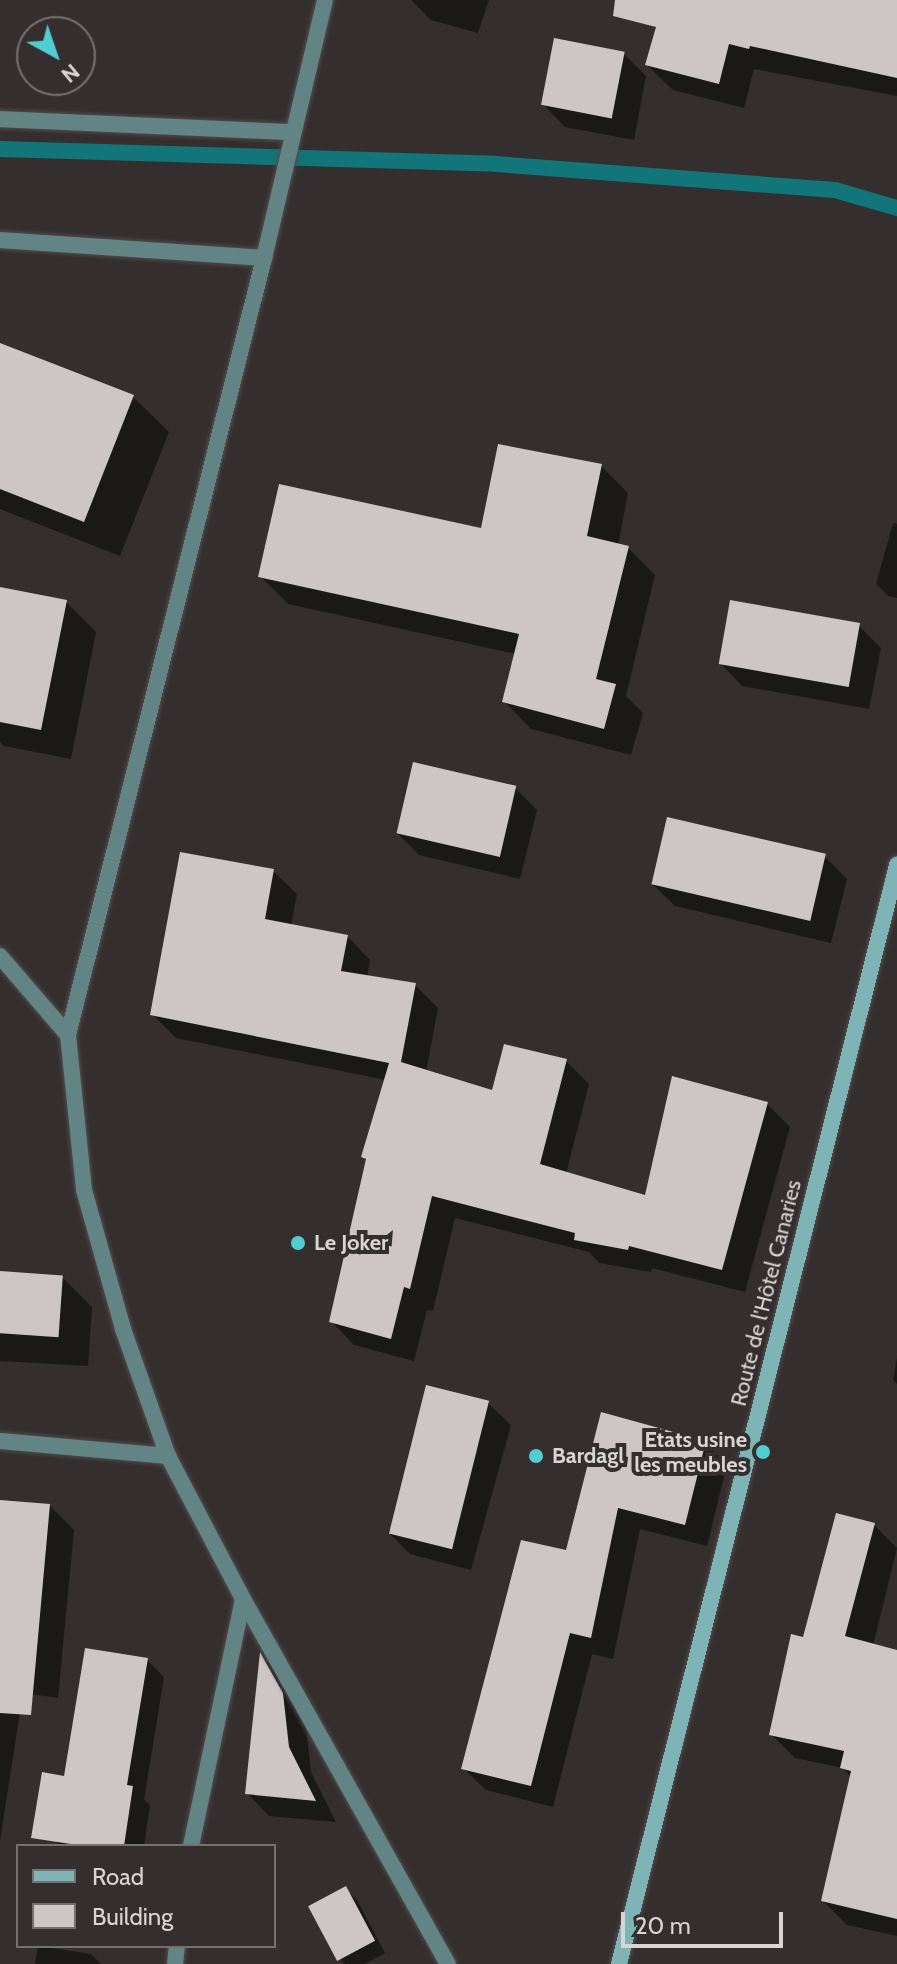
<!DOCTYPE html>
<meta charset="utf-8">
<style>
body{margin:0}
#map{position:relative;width:897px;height:1964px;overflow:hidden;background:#342e2e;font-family:Cabin,sans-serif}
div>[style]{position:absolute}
.shadow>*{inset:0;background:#0007}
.stream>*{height:16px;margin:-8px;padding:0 8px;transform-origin:8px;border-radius:8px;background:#117579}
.building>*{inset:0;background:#cec6c6;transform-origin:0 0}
.roads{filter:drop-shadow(0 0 2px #524c4c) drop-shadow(0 0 2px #524c4c)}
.street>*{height:16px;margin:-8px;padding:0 8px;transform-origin:8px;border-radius:8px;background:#638485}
.secondary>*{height:16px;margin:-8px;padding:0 8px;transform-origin:8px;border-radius:8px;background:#7eb4b6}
.dots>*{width:22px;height:22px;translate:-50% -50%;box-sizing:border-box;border:4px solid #342e2e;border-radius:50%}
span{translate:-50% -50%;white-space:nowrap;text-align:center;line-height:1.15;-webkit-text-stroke:8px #342e2e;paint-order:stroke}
.poi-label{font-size:22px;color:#d9d5d5;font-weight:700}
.left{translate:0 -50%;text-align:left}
.right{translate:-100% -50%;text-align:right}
.street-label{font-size:22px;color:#d9d5d5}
.legend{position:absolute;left:16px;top:1844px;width:260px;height:104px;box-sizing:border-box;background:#342e2e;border:2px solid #767171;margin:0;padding:10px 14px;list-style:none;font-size:24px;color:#d9d5d5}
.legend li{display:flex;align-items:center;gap:16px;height:40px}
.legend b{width:40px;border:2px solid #767171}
.north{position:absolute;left:16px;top:16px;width:80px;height:80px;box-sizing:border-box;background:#342e2e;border:2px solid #767171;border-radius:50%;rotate:140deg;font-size:22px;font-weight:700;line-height:32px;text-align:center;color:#d9d5d5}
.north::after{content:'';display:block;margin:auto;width:28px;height:36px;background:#51ccd1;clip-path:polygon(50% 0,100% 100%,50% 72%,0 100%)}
.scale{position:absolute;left:621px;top:1912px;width:162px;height:36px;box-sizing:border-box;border:4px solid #d9d5d5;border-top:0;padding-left:10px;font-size:24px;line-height:28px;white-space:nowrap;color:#d9d5d5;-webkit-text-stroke:6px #342e2e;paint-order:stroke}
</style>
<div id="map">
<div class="shadow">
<i style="clip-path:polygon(411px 0,489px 0,478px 33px,431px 20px)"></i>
<i style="clip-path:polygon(665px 0,897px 0,897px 96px,754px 69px,744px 108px,673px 90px,647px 65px)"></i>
<i style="clip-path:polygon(624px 54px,646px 76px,634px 140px,565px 127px,543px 104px)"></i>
<i style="clip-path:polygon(0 345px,133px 397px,169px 432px,120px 556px,0 509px)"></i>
<i style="clip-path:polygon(601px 466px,628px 493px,618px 546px,628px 548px,655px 575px,626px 696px,643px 713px,631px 755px,531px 729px,504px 701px,516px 654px,288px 604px,261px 577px,482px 531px)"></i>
<i style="clip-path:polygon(893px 523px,897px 524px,897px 598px,888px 596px,876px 584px)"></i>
<i style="clip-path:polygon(0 589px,66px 602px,96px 632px,71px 759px,4px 746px,0 742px)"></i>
<i style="clip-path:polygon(859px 626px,881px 648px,869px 709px,742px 686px,720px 663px)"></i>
<i style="clip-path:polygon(515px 788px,537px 810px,520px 879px,419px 855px,397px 833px)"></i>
<i style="clip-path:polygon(825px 857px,847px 879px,831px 943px,675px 906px,652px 884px)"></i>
<i style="clip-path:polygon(273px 871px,297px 894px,291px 926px,347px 936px,370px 960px,367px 977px,415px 985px,438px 1008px,426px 1072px,493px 1092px,566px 1061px,589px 1084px,566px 1174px,646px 1198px,767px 1104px,790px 1127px,745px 1292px,652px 1268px,651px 1272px,599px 1263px,589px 1252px,455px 1218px,433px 1311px,427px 1310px,414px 1361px,354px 1345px,331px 1321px,368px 1161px,363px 1157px,386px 1080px,176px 1038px,152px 1014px)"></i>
<i style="clip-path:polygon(0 1273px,62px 1277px,92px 1307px,88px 1366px,0 1361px)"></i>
<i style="clip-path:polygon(897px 1358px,897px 1384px,893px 1380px)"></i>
<i style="clip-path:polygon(488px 1403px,511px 1425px,471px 1570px,410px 1554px,388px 1532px)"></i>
<i style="clip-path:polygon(603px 1415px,705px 1443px,727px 1465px,707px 1546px,640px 1529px,613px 1659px,592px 1654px,553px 1807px,486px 1790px,463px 1768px,567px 1552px)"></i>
<i style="clip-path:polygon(0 1502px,50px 1506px,74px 1530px,58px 1698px,23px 1693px,0 1841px)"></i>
<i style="clip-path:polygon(874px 1525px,897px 1548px,873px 1646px,897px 1652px,897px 1936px,847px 1925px,823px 1901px,851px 1777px,843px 1768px,795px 1758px,771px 1734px,805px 1639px)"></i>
<i style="clip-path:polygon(261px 1656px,282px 1676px,305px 1717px,311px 1772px,336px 1822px,269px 1816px,247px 1793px)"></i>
<i style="clip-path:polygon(147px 1660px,164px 1677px,144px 1800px,150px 1805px,144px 1846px,61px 1846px,55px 1841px)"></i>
<i style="clip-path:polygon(345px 1889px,357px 1900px,385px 1953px,365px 1964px,345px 1964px,341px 1960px)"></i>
<i style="clip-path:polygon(38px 1946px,91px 1954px,101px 1964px,35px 1964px)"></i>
</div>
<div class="stream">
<i style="left:0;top:149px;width:496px;rotate:1.7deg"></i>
<i style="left:496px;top:164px;width:340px;rotate:4.4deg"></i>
<i style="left:835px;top:190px;width:65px;rotate:16.2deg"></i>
</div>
<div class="building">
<i style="clip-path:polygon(615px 0,897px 0,897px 78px,750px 46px,749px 49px,729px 44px,719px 84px,645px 65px,656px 27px,613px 16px)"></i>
<i style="left:554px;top:38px;width:72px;height:68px;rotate:11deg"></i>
<i style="clip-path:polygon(0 343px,134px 395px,84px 522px,0 489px)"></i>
<i style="clip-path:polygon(498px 444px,602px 464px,587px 536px,629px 546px,596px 679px,616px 684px,604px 729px,502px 702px,519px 634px,258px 577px,279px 484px,481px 528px)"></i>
<i style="clip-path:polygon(0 587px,67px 600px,41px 730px,0 722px)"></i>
<i style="left:730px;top:600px;width:132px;height:65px;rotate:10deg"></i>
<i style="left:413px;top:762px;width:106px;height:73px;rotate:13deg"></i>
<i style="left:667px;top:817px;width:163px;height:69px;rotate:13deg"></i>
<i style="clip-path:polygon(180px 852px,274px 869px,265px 919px,348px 935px,341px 971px,416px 983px,401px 1062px,492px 1090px,504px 1044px,567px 1059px,540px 1164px,645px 1195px,672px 1076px,768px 1102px,722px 1270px,629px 1246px,628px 1250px,574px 1240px,575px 1233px,432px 1196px,410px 1289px,404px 1287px,391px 1339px,329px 1322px,366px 1159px,361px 1157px,389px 1063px,150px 1015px)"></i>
<i style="left:0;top:1271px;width:63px;height:62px;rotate:4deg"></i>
<i style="left:426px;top:1385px;width:65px;height:153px;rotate:14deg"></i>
<i style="clip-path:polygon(601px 1412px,706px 1441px,685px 1525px,618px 1508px,591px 1638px,570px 1633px,531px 1786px,461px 1769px,521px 1540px,566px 1550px)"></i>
<i style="clip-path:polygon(0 1500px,50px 1504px,31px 1715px,0 1713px)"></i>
<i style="clip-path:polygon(836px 1513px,875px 1523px,845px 1636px,897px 1650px,897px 1919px,821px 1901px,851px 1771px,840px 1768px,844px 1751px,769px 1735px,791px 1634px,803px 1637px)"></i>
<i style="clip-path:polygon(85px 1648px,148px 1658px,127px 1785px,133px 1786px,124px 1846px,84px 1846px,31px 1838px,42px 1772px,64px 1776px)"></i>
<i style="clip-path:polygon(260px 1652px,283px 1693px,289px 1747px,316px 1801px,245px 1794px)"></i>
<i style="left:346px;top:1886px;width:62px;height:43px;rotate:62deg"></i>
</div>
<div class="roads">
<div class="street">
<i style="left:325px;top:0;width:265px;rotate:103.3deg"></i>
<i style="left:264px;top:258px;width:801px;rotate:104.16deg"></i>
<i style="left:68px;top:1035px;width:156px;rotate:84.1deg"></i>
<i style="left:84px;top:1190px;width:144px;rotate:74.3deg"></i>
<i style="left:123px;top:1329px;width:135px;rotate:70.5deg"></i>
<i style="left:168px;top:1456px;width:161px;rotate:62.3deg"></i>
<i style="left:243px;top:1599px;width:419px;rotate:60.7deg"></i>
<i style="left:0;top:119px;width:291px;rotate:2.6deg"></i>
<i style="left:0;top:240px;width:265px;rotate:3.9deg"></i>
<i style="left:0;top:956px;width:104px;rotate:49.3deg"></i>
<i style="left:0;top:1441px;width:169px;rotate:5.1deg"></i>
<i style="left:191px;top:1846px;width:252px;rotate:-78.1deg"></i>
<i style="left:175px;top:1964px;width:18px;rotate:-84deg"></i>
</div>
<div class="secondary">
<i style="left:619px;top:1964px;width:1134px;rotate:-75.8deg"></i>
</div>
</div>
<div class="dots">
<i style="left:298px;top:1243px;background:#51ccd1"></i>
<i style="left:763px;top:1452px;background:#51ccd1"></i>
<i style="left:536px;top:1456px;background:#51ccd1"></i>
</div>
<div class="poi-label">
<span class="left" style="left:314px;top:1243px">Le Joker</span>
<span class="right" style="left:747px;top:1452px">Etats usine<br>les meubles</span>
<span class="left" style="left:552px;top:1456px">Bardagl</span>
</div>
<div class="street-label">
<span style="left:766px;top:1293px;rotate:-76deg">Route de l'Hôtel Canaries</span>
</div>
<ul class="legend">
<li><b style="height:10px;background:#7eb4b6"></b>Road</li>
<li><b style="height:22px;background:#cec6c6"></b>Building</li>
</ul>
<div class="north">N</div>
<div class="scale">20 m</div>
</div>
